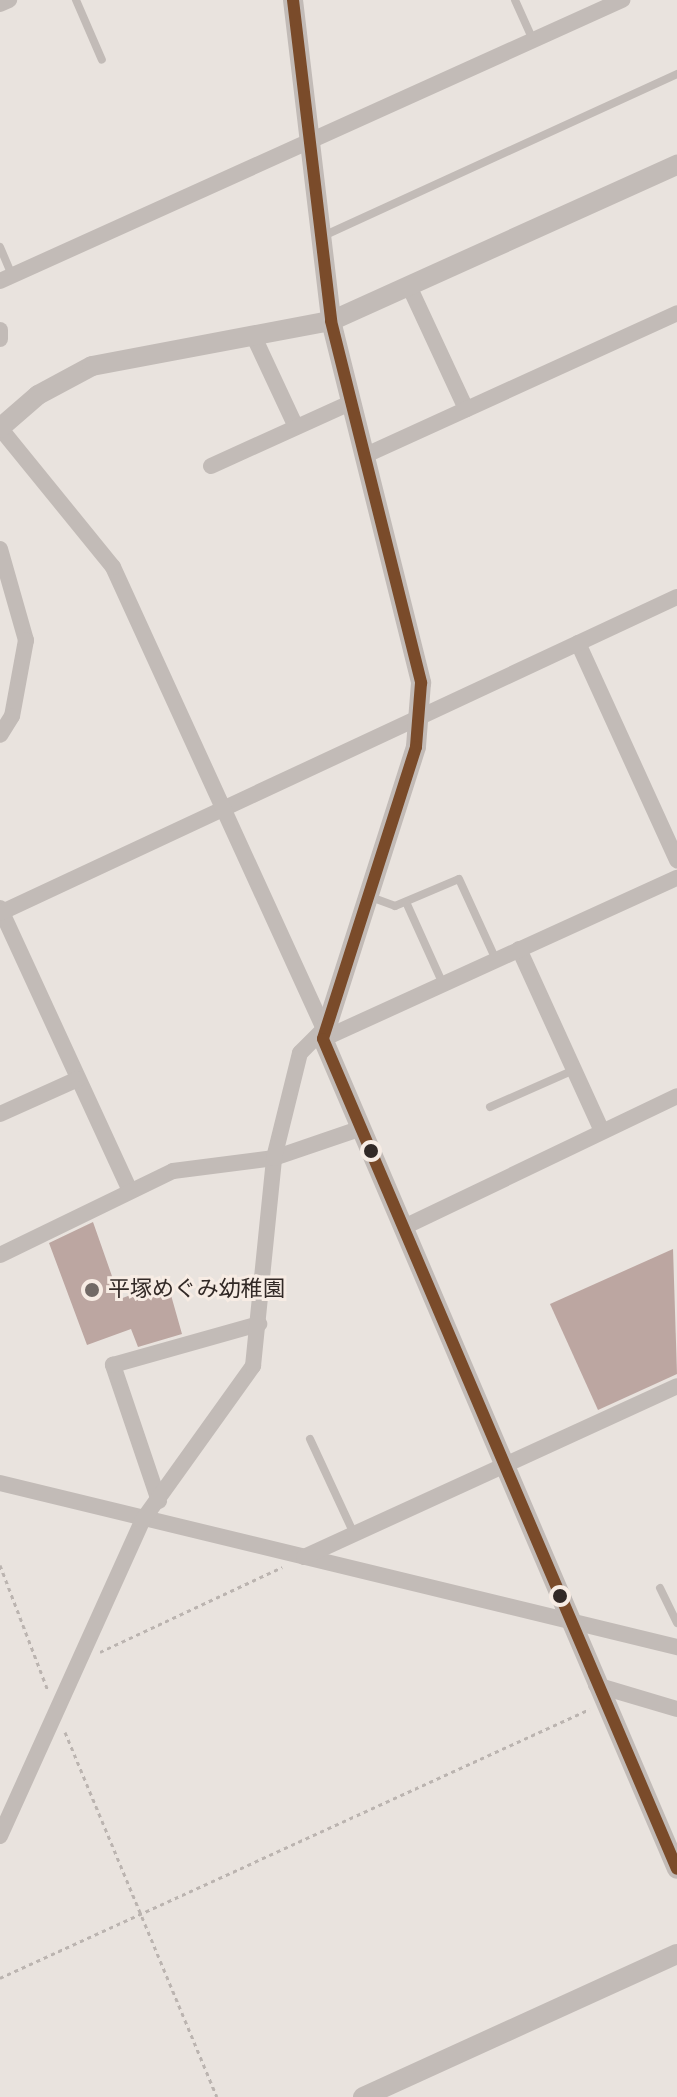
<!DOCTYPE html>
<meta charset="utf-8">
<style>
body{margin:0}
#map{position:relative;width:677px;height:2097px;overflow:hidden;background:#e9e3de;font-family:"Nunito Sans","Noto Sans JP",sans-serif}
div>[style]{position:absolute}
.building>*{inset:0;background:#bca6a1}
.path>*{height:3px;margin-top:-1.5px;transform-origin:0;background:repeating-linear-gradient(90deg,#bbb4b0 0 4px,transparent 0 8px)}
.service>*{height:8px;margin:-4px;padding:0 4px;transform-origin:4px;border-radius:4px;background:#c2bbb7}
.minor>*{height:16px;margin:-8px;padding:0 8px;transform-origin:8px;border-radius:8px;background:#c2bbb7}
.tertiary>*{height:20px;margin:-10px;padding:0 10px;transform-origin:10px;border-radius:10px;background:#c2bbb7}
.bus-1>*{height:12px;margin:-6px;padding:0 6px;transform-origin:6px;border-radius:6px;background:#7a4b2a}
.dots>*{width:22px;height:22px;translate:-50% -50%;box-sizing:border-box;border:4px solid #f7ece4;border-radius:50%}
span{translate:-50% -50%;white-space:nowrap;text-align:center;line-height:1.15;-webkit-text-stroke:6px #f7ece4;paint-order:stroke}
.poi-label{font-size:22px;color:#322926}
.left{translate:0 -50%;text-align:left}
</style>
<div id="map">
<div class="building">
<i style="clip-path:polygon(93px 1222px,120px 1299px,167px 1281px,182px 1334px,138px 1347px,131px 1329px,87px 1345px,49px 1243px)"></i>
<i style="clip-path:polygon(673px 1249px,677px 1374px,598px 1410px,550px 1304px)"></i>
</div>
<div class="path">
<i style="left:0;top:1565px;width:135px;rotate:69.1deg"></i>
<i style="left:100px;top:1652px;width:201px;rotate:-25deg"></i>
<i style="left:65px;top:1732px;width:395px;rotate:67.4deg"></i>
<i style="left:0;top:1978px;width:648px;rotate:-24.51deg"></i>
</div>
<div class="service">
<i style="left:76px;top:0;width:65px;rotate:66.6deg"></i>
<i style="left:515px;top:0;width:44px;rotate:65.8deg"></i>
<i style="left:321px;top:237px;width:392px;rotate:-24.6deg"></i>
<i style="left:0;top:247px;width:30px;rotate:67deg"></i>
<i style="left:368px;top:896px;width:29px;rotate:20deg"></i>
<i style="left:395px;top:906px;width:69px;rotate:-22.9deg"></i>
<i style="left:459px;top:879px;width:89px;rotate:65.4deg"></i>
<i style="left:406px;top:902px;width:90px;rotate:65.7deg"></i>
<i style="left:490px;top:1107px;width:92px;rotate:-23.8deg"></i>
<i style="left:310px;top:1439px;width:105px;rotate:65.1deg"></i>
<i style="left:660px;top:1588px;width:39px;rotate:64deg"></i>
</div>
<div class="minor">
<i style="left:0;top:4px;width:10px;rotate:-24deg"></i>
<i style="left:0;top:281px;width:683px;rotate:-24.31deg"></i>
<i style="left:409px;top:286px;width:136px;rotate:65.1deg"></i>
<i style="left:0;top:330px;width:9px;rotate:90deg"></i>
<i style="left:254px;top:337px;width:99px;rotate:65deg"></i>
<i style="left:366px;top:455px;width:342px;rotate:-24.5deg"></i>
<i style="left:211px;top:466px;width:155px;rotate:-24.4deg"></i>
<i style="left:0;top:549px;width:95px;rotate:74.1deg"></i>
<i style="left:26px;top:640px;width:77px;rotate:100.4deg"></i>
<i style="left:12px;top:716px;width:22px;rotate:122deg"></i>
<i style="left:578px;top:643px;width:239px;rotate:65.5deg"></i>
<i style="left:0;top:908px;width:311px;rotate:65.3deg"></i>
<i style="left:0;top:913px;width:747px;rotate:-25.02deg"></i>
<i style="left:519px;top:949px;width:200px;rotate:65.5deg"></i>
<i style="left:323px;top:1039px;width:389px;rotate:-24.5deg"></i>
<i style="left:0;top:1114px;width:85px;rotate:-24.2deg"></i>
<i style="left:402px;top:1228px;width:305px;rotate:-25.6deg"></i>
<i style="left:0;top:1255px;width:192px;rotate:-25.9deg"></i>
<i style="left:173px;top:1171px;width:102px;rotate:-7.3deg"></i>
<i style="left:274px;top:1158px;width:87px;rotate:-18.9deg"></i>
<i style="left:0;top:1483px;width:697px;rotate:13.62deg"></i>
<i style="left:159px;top:1501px;width:144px;rotate:-108.7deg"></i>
<i style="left:113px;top:1365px;width:152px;rotate:-15.7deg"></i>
<i style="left:304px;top:1557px;width:410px;rotate:-24.6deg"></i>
<i style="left:596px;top:1685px;width:84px;rotate:16.5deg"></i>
<i style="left:0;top:1836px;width:346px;rotate:-65.7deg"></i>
<i style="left:142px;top:1521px;width:191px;rotate:-54.4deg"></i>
<i style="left:253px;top:1366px;width:209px;rotate:-84.2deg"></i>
<i style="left:274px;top:1158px;width:108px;rotate:-76.1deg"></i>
<i style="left:300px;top:1053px;width:34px;rotate:-45deg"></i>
<i style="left:324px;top:1029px;width:508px;rotate:-114.55deg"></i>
<i style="left:113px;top:567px;width:179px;rotate:-129.1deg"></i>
</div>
<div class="tertiary">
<i style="left:293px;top:0;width:323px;rotate:83.2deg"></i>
<i style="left:331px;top:321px;width:373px;rotate:76deg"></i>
<i style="left:421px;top:683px;width:64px;rotate:94.5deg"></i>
<i style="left:416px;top:747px;width:306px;rotate:107.7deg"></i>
<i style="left:323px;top:1039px;width:902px;rotate:66.9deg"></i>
<i style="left:0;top:428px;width:50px;rotate:-41deg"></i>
<i style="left:38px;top:395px;width:61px;rotate:-28.2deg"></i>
<i style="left:92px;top:366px;width:243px;rotate:-10.7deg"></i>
<i style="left:331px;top:321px;width:380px;rotate:-24.3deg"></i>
<i style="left:363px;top:2097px;width:345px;rotate:-24.5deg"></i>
</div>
<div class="bus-1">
<i style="left:293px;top:0;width:323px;rotate:83.2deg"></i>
<i style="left:331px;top:321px;width:373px;rotate:76deg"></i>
<i style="left:421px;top:683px;width:64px;rotate:94.5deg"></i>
<i style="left:416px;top:747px;width:306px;rotate:107.7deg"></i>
<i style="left:323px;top:1039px;width:902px;rotate:66.9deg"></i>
</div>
<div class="dots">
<i style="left:371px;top:1151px;background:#322926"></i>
<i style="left:92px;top:1290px;background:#726a66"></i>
<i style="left:560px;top:1596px;background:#322926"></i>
</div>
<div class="poi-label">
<span class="left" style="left:108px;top:1290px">平塚めぐみ幼稚園</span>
</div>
</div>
